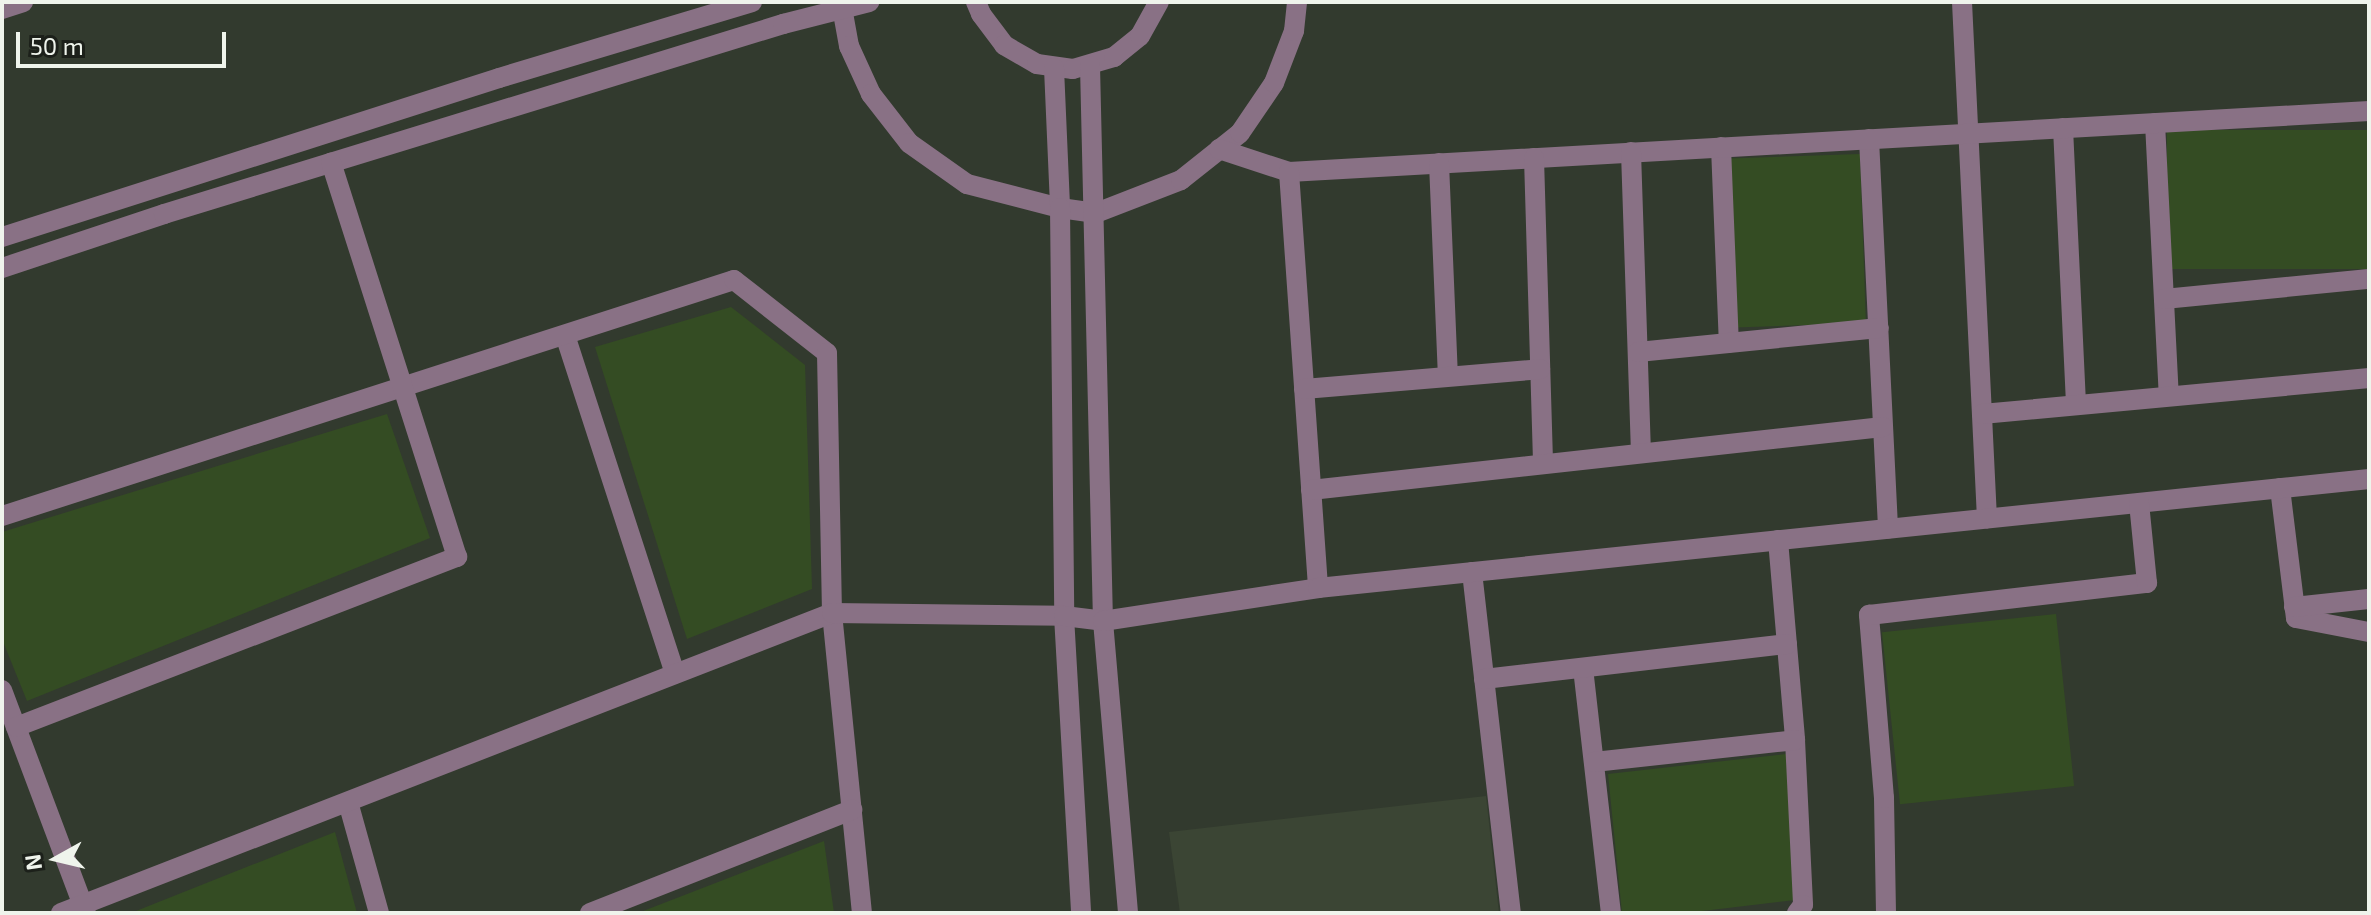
<!DOCTYPE html>
<style>
body{margin:0}
#map{position:relative;width:2371px;height:915px;overflow:hidden;background:#323a2e;font-family:"Exo 2",sans-serif}
div>[style]{position:absolute}
.built>*{inset:0;background:#3b4534}
.green>*{inset:0;background:#344c23;transform-origin:0 0}
.minor>*{height:20px;margin:-10px;padding:0 10px;transform-origin:10px;border-radius:10px;background:#897185}
span{translate:-50% -50%;white-space:nowrap;text-align:center;line-height:1.15;-webkit-text-stroke:6px #1c201a;paint-order:stroke}
.frame{position:absolute;inset:0;border:4px solid #eff4ec;pointer-events:none}
.north{position:absolute;left:16px;top:819px;width:80px;height:80px;-webkit-text-stroke:6px #1c201a;paint-order:stroke;rotate:262deg;font-size:22px;font-weight:700;line-height:32px;text-align:center;color:#eff4ec}
.north::after{content:'';display:block;margin:auto;width:28px;height:36px;background:#eff4ec;clip-path:polygon(50% 0,100% 100%,50% 72%,0 100%)}
.scale{position:absolute;left:16px;top:32px;width:210px;height:36px;box-sizing:border-box;border:4px solid #eff4ec;border-top:0;padding-left:10px;font-size:24px;line-height:28px;white-space:nowrap;color:#eff4ec;-webkit-text-stroke:6px #1c201a;paint-order:stroke}
</style>
<div id="map">
<div class="built">
<i style="clip-path:polygon(1486px 796px,1499px 913px,1180px 913px,1169px 832px)"></i>
</div>
<div class="green">
<i style="left:2369px;top:130px;width:139px;height:202px;rotate:90deg"></i>
<i style="left:1860px;top:154px;width:169px;height:131px;rotate:88deg"></i>
<i style="clip-path:polygon(731px 307px,805px 365px,812px 589px,687px 639px,595px 347px)"></i>
<i style="clip-path:polygon(387px 414px,430px 538px,27px 701px,2px 639px,2px 532px)"></i>
<i style="left:2056px;top:614px;width:173px;height:175px;rotate:84deg"></i>
<i style="clip-path:polygon(1786px 754px,1795px 900px,1686px 913px,1622px 913px,1608px 774px)"></i>
<i style="clip-path:polygon(335px 832px,357px 913px,131px 913px)"></i>
<i style="clip-path:polygon(824px 841px,834px 913px,638px 913px)"></i>
</div>
<div class="minor">
<i style="left:841px;top:2px;width:45px;rotate:79.7deg"></i>
<i style="left:849px;top:46px;width:53px;rotate:65.4deg"></i>
<i style="left:871px;top:94px;width:62px;rotate:52.2deg"></i>
<i style="left:909px;top:143px;width:71px;rotate:35.3deg"></i>
<i style="left:967px;top:184px;width:96px;rotate:14.5deg"></i>
<i style="left:1060px;top:208px;width:36px;rotate:8deg"></i>
<i style="left:1096px;top:213px;width:91px;rotate:-21.2deg"></i>
<i style="left:1181px;top:180px;width:75px;rotate:-38.5deg"></i>
<i style="left:1240px;top:133px;width:60px;rotate:-55.8deg"></i>
<i style="left:1274px;top:83px;width:56px;rotate:-69deg"></i>
<i style="left:1294px;top:31px;width:29px;rotate:-84deg"></i>
<i style="left:976px;top:2px;width:13px;rotate:67deg"></i>
<i style="left:981px;top:14px;width:39px;rotate:53deg"></i>
<i style="left:1004px;top:45px;width:38px;rotate:30deg"></i>
<i style="left:1037px;top:64px;width:36px;rotate:8deg"></i>
<i style="left:1073px;top:69px;width:43px;rotate:-16.3deg"></i>
<i style="left:1114px;top:57px;width:33px;rotate:-39deg"></i>
<i style="left:1140px;top:36px;width:39px;rotate:-61deg"></i>
<i style="left:1962px;top:2px;width:517px;rotate:87.23deg"></i>
<i style="left:2px;top:9px;width:22px;rotate:-18deg"></i>
<i style="left:1090px;top:66px;width:555px;rotate:88.66deg"></i>
<i style="left:1103px;top:621px;width:293px;rotate:85.1deg"></i>
<i style="left:1054px;top:68px;width:140px;rotate:87.5deg"></i>
<i style="left:1060px;top:208px;width:408px;rotate:89.4deg"></i>
<i style="left:1064px;top:616px;width:297px;rotate:86.7deg"></i>
<i style="left:2155px;top:123px;width:273px;rotate:87.1deg"></i>
<i style="left:2063px;top:128px;width:277px;rotate:87.3deg"></i>
<i style="left:1869px;top:139px;width:390px;rotate:87.2deg"></i>
<i style="left:1721px;top:147px;width:196px;rotate:87.7deg"></i>
<i style="left:1219px;top:149px;width:74px;rotate:18.2deg"></i>
<i style="left:1289px;top:172px;width:1082px;rotate:-3.23deg"></i>
<i style="left:1631px;top:152px;width:301px;rotate:88.1deg"></i>
<i style="left:1534px;top:158px;width:306px;rotate:88.3deg"></i>
<i style="left:1439px;top:163px;width:213px;rotate:87.6deg"></i>
<i style="left:1289px;top:172px;width:417px;rotate:86deg"></i>
<i style="left:2px;top:237px;width:522px;rotate:-17.74deg"></i>
<i style="left:499px;top:78px;width:264px;rotate:-16.7deg"></i>
<i style="left:2px;top:268px;width:171px;rotate:-18.4deg"></i>
<i style="left:164px;top:214px;width:648px;rotate:-17.06deg"></i>
<i style="left:783px;top:24px;width:89px;rotate:-14.3deg"></i>
<i style="left:2164px;top:299px;width:206px;rotate:-5.6deg"></i>
<i style="left:565px;top:335px;width:356px;rotate:72deg"></i>
<i style="left:1638px;top:352px;width:242px;rotate:-5.7deg"></i>
<i style="left:1304px;top:389px;width:237px;rotate:-4.8deg"></i>
<i style="left:1982px;top:414px;width:389px;rotate:-5.3deg"></i>
<i style="left:2280px;top:488px;width:131px;rotate:83deg"></i>
<i style="left:2296px;top:618px;width:74px;rotate:10.9deg"></i>
<i style="left:1311px;top:490px;width:575px;rotate:-6.29deg"></i>
<i style="left:2px;top:516px;width:769px;rotate:-17.87deg"></i>
<i style="left:734px;top:280px;width:118px;rotate:38.1deg"></i>
<i style="left:827px;top:353px;width:260px;rotate:88.9deg"></i>
<i style="left:832px;top:613px;width:301px;rotate:84.3deg"></i>
<i style="left:1778px;top:540px;width:201px;rotate:85.1deg"></i>
<i style="left:1795px;top:740px;width:165px;rotate:87.2deg"></i>
<i style="left:1803px;top:905px;width:10px;rotate:127deg"></i>
<i style="left:1472px;top:572px;width:343px;rotate:83.5deg"></i>
<i style="left:2294px;top:607px;width:75px;rotate:-6.1deg"></i>
<i style="left:1583px;top:668px;width:247px;rotate:83.5deg"></i>
<i style="left:1484px;top:679px;width:305px;rotate:-6.6deg"></i>
<i style="left:2px;top:690px;width:238px;rotate:69.4deg"></i>
<i style="left:16px;top:727px;width:473px;rotate:-21.1deg"></i>
<i style="left:457px;top:557px;width:414px;rotate:-107.7deg"></i>
<i style="left:1594px;top:762px;width:202px;rotate:-6.2deg"></i>
<i style="left:348px;top:802px;width:115px;rotate:74.4deg"></i>
<i style="left:61px;top:913px;width:827px;rotate:-21.26deg"></i>
<i style="left:832px;top:613px;width:232px;rotate:0.7deg"></i>
<i style="left:1064px;top:616px;width:39px;rotate:7deg"></i>
<i style="left:1103px;top:621px;width:218px;rotate:-8.7deg"></i>
<i style="left:1318px;top:588px;width:1057px;rotate:-5.92deg"></i>
<i style="left:590px;top:913px;width:282px;rotate:-21.5deg"></i>
<i style="left:1886px;top:913px;width:115px;rotate:-91deg"></i>
<i style="left:1884px;top:798px;width:184px;rotate:-94.7deg"></i>
<i style="left:1869px;top:615px;width:280px;rotate:-6.6deg"></i>
<i style="left:2147px;top:583px;width:80px;rotate:-95.7deg"></i>
</div>
<div class="frame"></div>
<div class="north">N</div>
<div class="scale">50 m</div>
</div>
